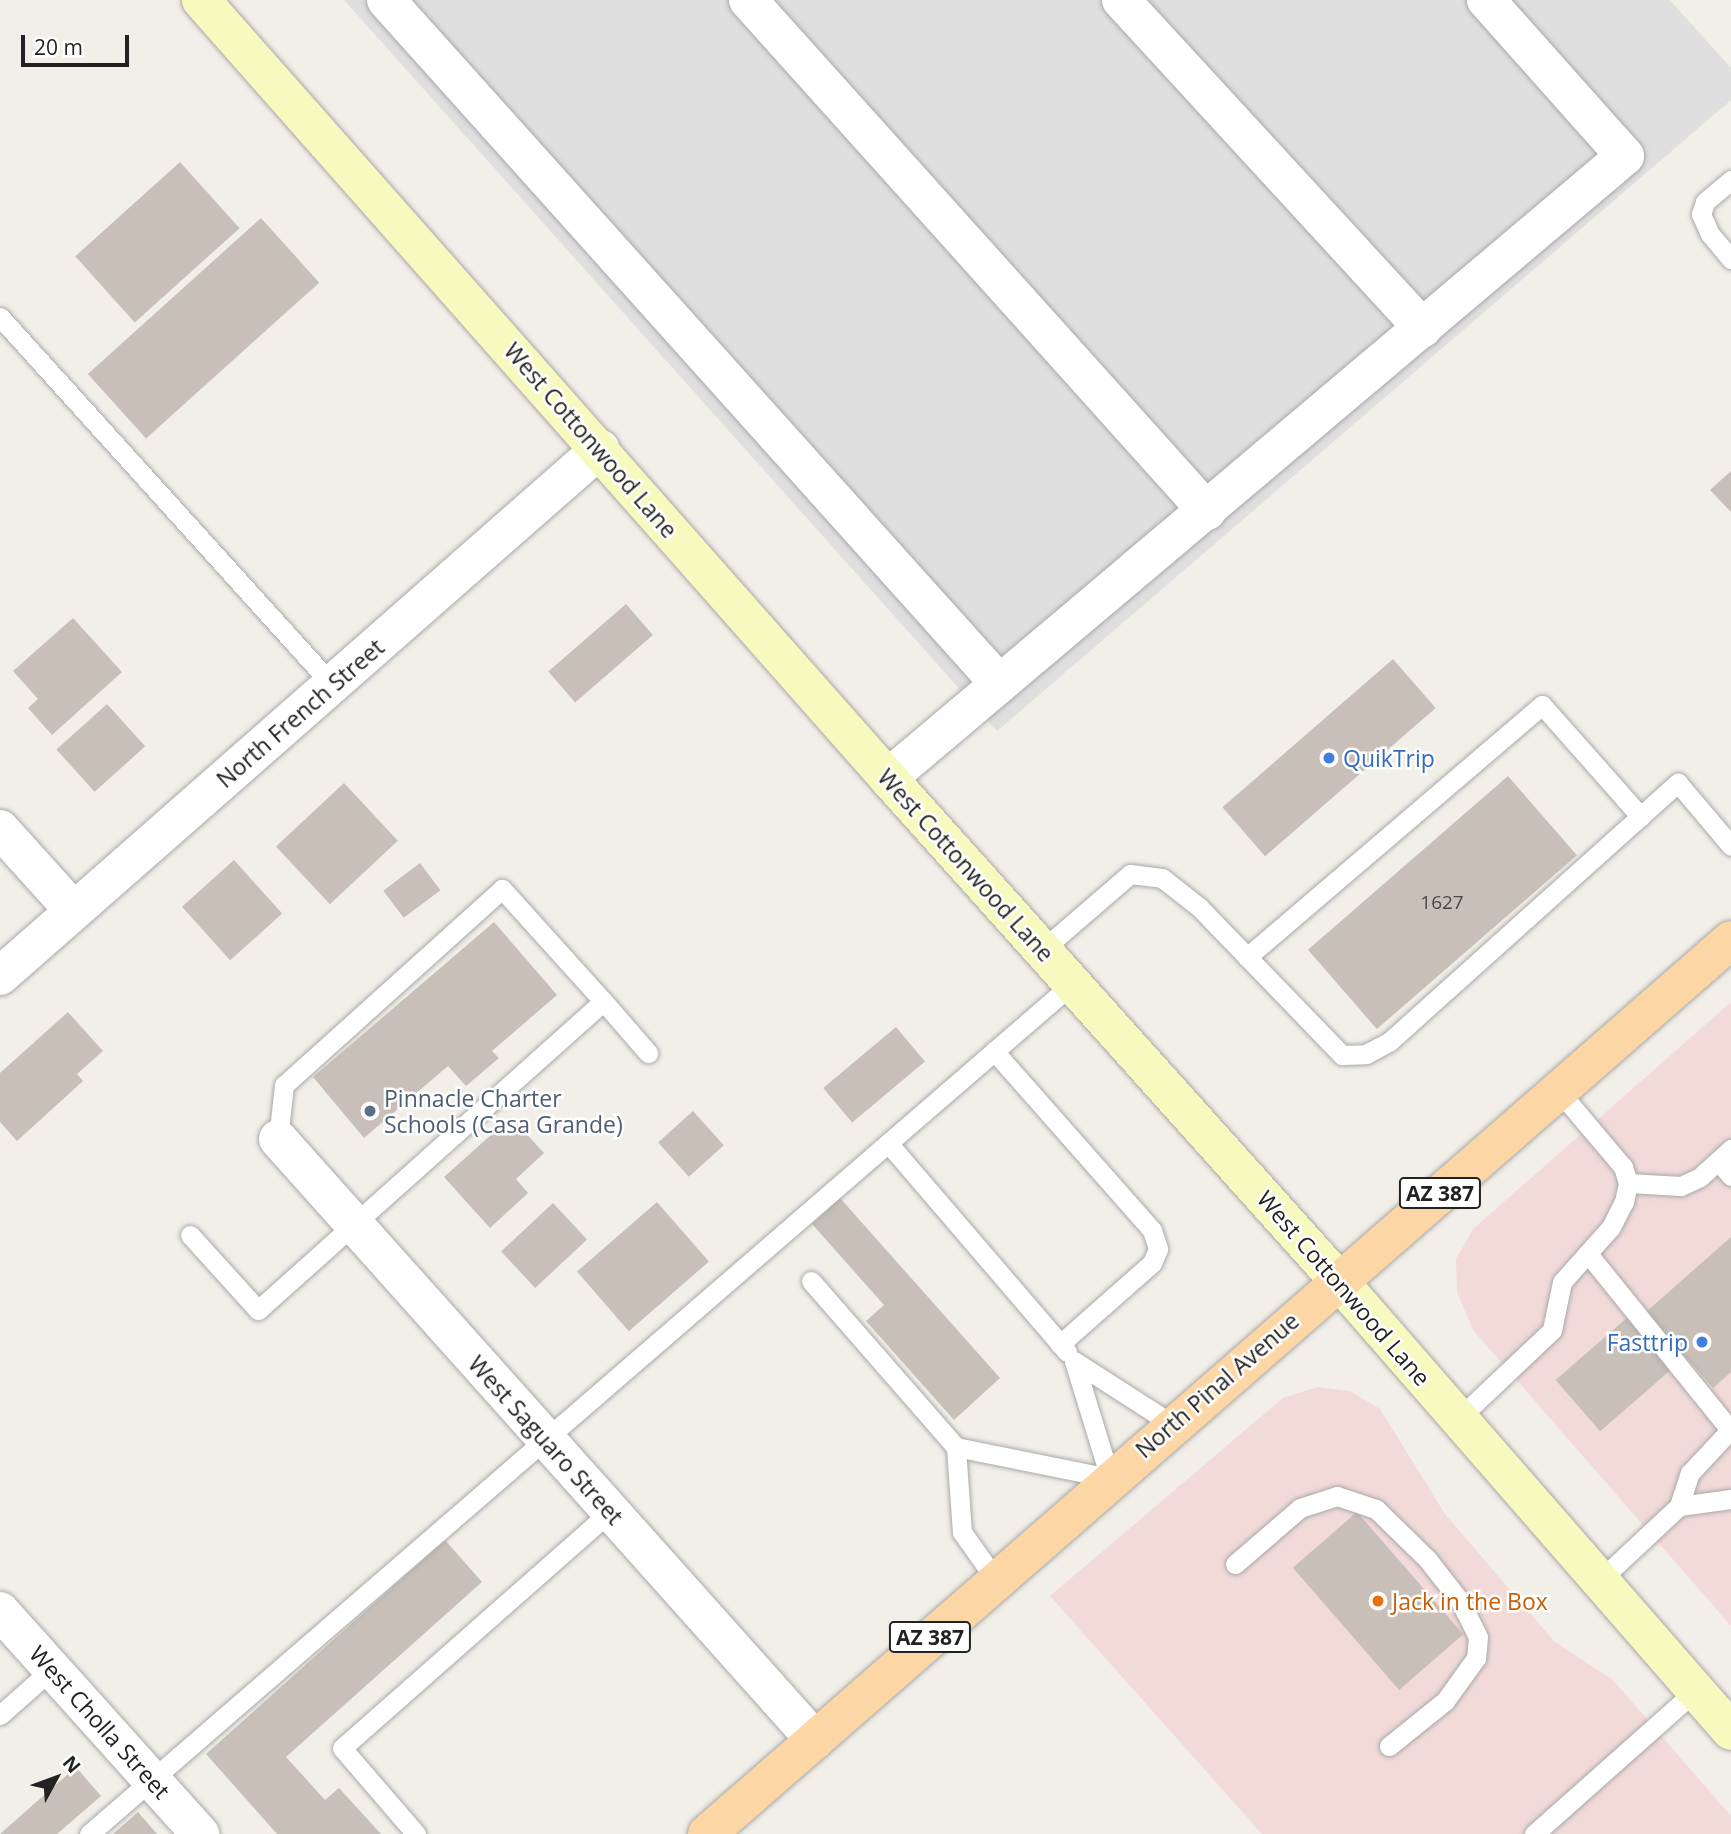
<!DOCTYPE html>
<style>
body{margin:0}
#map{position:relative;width:1731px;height:1834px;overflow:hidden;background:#f2efe9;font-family:"Open Sans",sans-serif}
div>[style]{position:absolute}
.residential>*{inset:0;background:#e0dfdf}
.commercial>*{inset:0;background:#f2dad9}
.building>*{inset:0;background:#c7bfb8;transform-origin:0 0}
.roads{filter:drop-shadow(0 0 2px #a9a9a9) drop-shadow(0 0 2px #a9a9a9)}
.service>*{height:19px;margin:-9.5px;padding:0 9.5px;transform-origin:9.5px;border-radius:9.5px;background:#fff}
.minor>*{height:38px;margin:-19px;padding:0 19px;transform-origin:19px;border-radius:19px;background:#fff}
.secondary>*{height:38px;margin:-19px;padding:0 19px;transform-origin:19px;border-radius:19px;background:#f7fabf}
.primary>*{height:38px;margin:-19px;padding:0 19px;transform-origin:19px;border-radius:19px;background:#fcd6a4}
.dots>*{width:19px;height:19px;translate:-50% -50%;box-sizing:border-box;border:4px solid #fff;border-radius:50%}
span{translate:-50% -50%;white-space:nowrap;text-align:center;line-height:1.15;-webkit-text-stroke:5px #fff;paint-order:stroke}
.number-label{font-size:19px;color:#4b4948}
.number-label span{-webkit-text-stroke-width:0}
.shield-label span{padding:2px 5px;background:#fff;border:2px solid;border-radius:5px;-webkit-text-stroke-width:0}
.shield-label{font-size:21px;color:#222;font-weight:700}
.street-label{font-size:23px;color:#222}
.shop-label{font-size:23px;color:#366cbe}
.left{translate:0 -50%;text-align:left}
.right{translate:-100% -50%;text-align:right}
.service-label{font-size:23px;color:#4e5e75}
.food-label{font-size:23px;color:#c56008}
.north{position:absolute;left:21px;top:1743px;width:70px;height:70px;-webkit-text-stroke:5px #fff;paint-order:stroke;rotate:49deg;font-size:19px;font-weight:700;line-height:28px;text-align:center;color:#222}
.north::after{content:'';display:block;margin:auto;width:24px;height:32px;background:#222;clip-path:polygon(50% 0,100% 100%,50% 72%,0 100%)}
.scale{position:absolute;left:21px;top:35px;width:108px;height:32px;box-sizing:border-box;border:4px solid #222;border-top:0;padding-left:9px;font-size:21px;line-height:24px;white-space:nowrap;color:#222;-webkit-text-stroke:5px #fff;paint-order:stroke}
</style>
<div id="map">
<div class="residential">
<i style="clip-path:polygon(344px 0,1670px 0,1731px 68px,1731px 100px,997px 731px)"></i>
</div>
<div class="commercial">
<i style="clip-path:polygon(1731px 1002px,1731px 1626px,1473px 1330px,1457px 1292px,1456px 1259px,1473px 1229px)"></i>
<i style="clip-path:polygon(1318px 1387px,1350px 1391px,1380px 1409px,1445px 1514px,1554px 1641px,1613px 1680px,1731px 1816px,1731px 1834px,1262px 1834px,1050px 1596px,1283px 1398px)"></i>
</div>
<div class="building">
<i style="left:180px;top:162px;width:89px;height:141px;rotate:48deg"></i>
<i style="left:261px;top:218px;width:87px;height:233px;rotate:48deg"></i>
<i style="clip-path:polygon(1731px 471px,1731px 512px,1710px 490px)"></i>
<i style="left:626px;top:604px;width:41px;height:103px;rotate:49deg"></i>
<i style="clip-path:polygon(73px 618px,122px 672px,52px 735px,28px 708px,38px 699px,13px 671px)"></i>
<i style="left:1393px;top:659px;width:65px;height:226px;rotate:49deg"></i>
<i style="left:107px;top:704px;width:57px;height:68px;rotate:48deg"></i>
<i style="left:1508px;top:776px;width:105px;height:265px;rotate:49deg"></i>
<i style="left:344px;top:783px;width:79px;height:93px;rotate:47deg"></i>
<i style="left:234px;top:860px;width:72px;height:70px;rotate:48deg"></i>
<i style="left:420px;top:863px;width:34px;height:46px;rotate:53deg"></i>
<i style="clip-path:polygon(494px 922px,557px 995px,492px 1051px,499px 1058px,466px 1086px,448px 1066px,364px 1138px,313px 1077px)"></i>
<i style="clip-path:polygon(68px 1012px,103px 1051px,77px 1074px,83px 1081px,17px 1141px,0 1122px,0 1073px)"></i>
<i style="left:896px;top:1027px;width:45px;height:95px;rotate:50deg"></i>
<i style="left:693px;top:1111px;width:46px;height:47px;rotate:48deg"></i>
<i style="clip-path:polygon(511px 1117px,544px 1153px,516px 1179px,528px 1193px,490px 1228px,444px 1177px)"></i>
<i style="clip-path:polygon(840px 1198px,1000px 1378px,954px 1420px,866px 1321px,884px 1305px,812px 1224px)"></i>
<i style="left:657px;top:1202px;width:79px;height:106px;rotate:49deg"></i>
<i style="left:553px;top:1203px;width:50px;height:71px;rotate:47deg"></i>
<i style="clip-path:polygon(1731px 1237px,1731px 1372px,1713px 1388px,1646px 1312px)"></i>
<i style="left:1628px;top:1317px;width:68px;height:96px;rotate:49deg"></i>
<i style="left:1357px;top:1512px;width:162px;height:85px;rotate:49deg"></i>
<i style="clip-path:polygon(445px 1540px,482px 1582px,286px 1757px,325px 1800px,339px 1788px,381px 1834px,277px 1834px,206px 1754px)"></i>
<i style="clip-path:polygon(76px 1767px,101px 1796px,57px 1834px,0 1834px)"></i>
<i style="clip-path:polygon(138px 1812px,157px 1834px,113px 1834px)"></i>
</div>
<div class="roads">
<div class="service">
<i style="left:1731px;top:180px;width:34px;rotate:140deg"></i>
<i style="left:1705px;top:202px;width:13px;rotate:108deg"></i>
<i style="left:1701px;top:214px;width:22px;rotate:66deg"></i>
<i style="left:1710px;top:234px;width:33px;rotate:50deg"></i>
<i style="left:0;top:317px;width:496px;rotate:47.9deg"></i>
<i style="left:1042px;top:950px;width:116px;rotate:-40.8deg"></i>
<i style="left:1130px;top:874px;width:32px;rotate:7deg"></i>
<i style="left:1162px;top:878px;width:47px;rotate:38.1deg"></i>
<i style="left:1199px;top:907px;width:206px;rotate:46deg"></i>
<i style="left:1342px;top:1055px;width:24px;rotate:-2deg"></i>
<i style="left:1366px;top:1054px;width:27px;rotate:-28deg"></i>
<i style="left:1390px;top:1041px;width:387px;rotate:-41.9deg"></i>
<i style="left:1678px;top:783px;width:82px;rotate:49.9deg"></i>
<i style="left:1247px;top:957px;width:388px;rotate:-40.5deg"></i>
<i style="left:1542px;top:705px;width:149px;rotate:48.5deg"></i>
<i style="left:603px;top:1001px;width:69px;rotate:49.1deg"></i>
<i style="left:994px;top:1051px;width:239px;rotate:48.6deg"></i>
<i style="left:1152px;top:1230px;width:20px;rotate:72deg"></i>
<i style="left:1158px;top:1249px;width:15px;rotate:113deg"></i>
<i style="left:1152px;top:1263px;width:123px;rotate:138.6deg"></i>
<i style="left:888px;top:1143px;width:275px;rotate:49.4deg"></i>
<i style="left:1718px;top:1161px;width:20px;rotate:49deg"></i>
<i style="left:1628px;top:1183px;width:53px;rotate:3.2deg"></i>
<i style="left:1681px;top:1186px;width:21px;rotate:-25deg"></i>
<i style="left:1700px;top:1177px;width:42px;rotate:-42.1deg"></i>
<i style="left:190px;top:1235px;width:101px;rotate:47.8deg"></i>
<i style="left:258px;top:1310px;width:463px;rotate:-41.8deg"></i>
<i style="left:603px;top:1001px;width:151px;rotate:-132deg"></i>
<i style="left:502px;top:889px;width:293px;rotate:138deg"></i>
<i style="left:284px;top:1085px;width:54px;rotate:96.3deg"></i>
<i style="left:1589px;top:1255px;width:225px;rotate:51.1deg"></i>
<i style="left:811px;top:1281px;width:220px;rotate:48.9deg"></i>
<i style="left:956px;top:1447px;width:85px;rotate:86deg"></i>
<i style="left:962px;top:1532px;width:59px;rotate:54.7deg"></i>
<i style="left:1458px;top:1419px;width:129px;rotate:-43.4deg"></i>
<i style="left:1552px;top:1330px;width:49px;rotate:-78.2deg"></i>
<i style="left:1562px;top:1282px;width:74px;rotate:-48.3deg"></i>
<i style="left:1611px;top:1227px;width:28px;rotate:-63deg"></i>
<i style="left:1624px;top:1202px;width:19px;rotate:-78deg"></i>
<i style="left:1628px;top:1183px;width:17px;rotate:-107deg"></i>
<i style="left:1623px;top:1167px;width:99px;rotate:-130.1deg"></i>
<i style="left:956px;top:1447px;width:157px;rotate:11.4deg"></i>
<i style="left:1110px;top:1478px;width:122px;rotate:-107.1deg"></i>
<i style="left:1074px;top:1361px;width:117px;rotate:32.7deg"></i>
<i style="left:1679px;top:1506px;width:52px;rotate:-7.7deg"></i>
<i style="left:1235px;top:1564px;width:86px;rotate:-40.7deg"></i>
<i style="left:1300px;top:1508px;width:39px;rotate:-18deg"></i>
<i style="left:1337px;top:1496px;width:41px;rotate:18.4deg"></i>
<i style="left:1376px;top:1509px;width:73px;rotate:44.4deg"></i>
<i style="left:1428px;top:1560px;width:52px;rotate:52deg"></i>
<i style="left:1460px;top:1601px;width:40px;rotate:63.4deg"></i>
<i style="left:1478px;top:1637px;width:21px;rotate:95deg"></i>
<i style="left:1476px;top:1658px;width:53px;rotate:125.8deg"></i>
<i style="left:1445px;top:1701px;width:72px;rotate:141.2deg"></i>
<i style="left:1600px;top:1580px;width:108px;rotate:-43.1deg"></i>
<i style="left:1679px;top:1506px;width:35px;rotate:-72deg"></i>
<i style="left:1690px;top:1473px;width:60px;rotate:-47deg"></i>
<i style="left:0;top:1715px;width:69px;rotate:-41.5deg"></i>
<i style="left:89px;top:1834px;width:1300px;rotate:-40.85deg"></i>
<i style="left:416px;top:1834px;width:113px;rotate:-130.7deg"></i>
<i style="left:342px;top:1748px;width:359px;rotate:-41.4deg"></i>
<i style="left:1534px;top:1834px;width:217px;rotate:-41.6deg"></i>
</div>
<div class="minor">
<i style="left:386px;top:0;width:916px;rotate:48.1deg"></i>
<i style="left:748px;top:0;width:687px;rotate:48.07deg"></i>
<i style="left:1121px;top:0;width:446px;rotate:47.4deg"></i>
<i style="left:888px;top:778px;width:964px;rotate:-40.16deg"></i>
<i style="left:1625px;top:156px;width:209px;rotate:-131.7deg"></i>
<i style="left:0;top:829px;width:110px;rotate:47.9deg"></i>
<i style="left:0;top:976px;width:799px;rotate:-41.29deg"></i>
<i style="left:278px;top:1139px;width:806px;rotate:48.22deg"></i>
<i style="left:0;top:1611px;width:300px;rotate:48.1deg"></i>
</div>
<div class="secondary">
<i style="left:201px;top:0;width:1038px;rotate:48.55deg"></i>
<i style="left:888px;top:778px;width:674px;rotate:48.13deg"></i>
<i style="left:1338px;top:1280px;width:598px;rotate:48.93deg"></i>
</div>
<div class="primary">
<i style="left:707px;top:1834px;width:1359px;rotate:-41.12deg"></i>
</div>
</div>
<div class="dots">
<i style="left:1329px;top:758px;background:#3f7fe0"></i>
<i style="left:370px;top:1111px;background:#5c6f8a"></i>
<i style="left:1702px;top:1342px;background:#3f7fe0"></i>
<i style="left:1378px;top:1601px;background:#e8710a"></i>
</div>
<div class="number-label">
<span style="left:1442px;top:903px">1627</span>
</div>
<div class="shield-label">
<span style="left:1440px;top:1193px">AZ 387</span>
<span style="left:930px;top:1637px">AZ 387</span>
</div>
<div class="street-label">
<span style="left:591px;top:440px;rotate:49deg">West Cottonwood Lane</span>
<span style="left:300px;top:713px;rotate:-41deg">North French Street</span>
<span style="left:966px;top:865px;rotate:48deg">West Cottonwood Lane</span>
<span style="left:1344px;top:1288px;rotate:49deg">West Cottonwood Lane</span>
<span style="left:1217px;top:1385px;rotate:-41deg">North Pinal Avenue</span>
<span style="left:546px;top:1440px;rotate:48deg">West Saguaro Street</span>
<span style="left:100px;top:1722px;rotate:48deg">West Cholla Street</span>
</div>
<div class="shop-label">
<span class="left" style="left:1343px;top:758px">QuikTrip</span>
<span class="right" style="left:1688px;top:1342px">Fasttrip</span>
</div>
<div class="service-label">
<span class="left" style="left:384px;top:1111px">Pinnacle Charter<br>Schools (Casa Grande)</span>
</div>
<div class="food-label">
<span class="left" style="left:1392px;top:1601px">Jack in the Box</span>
</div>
<div class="north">N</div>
<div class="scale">20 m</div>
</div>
